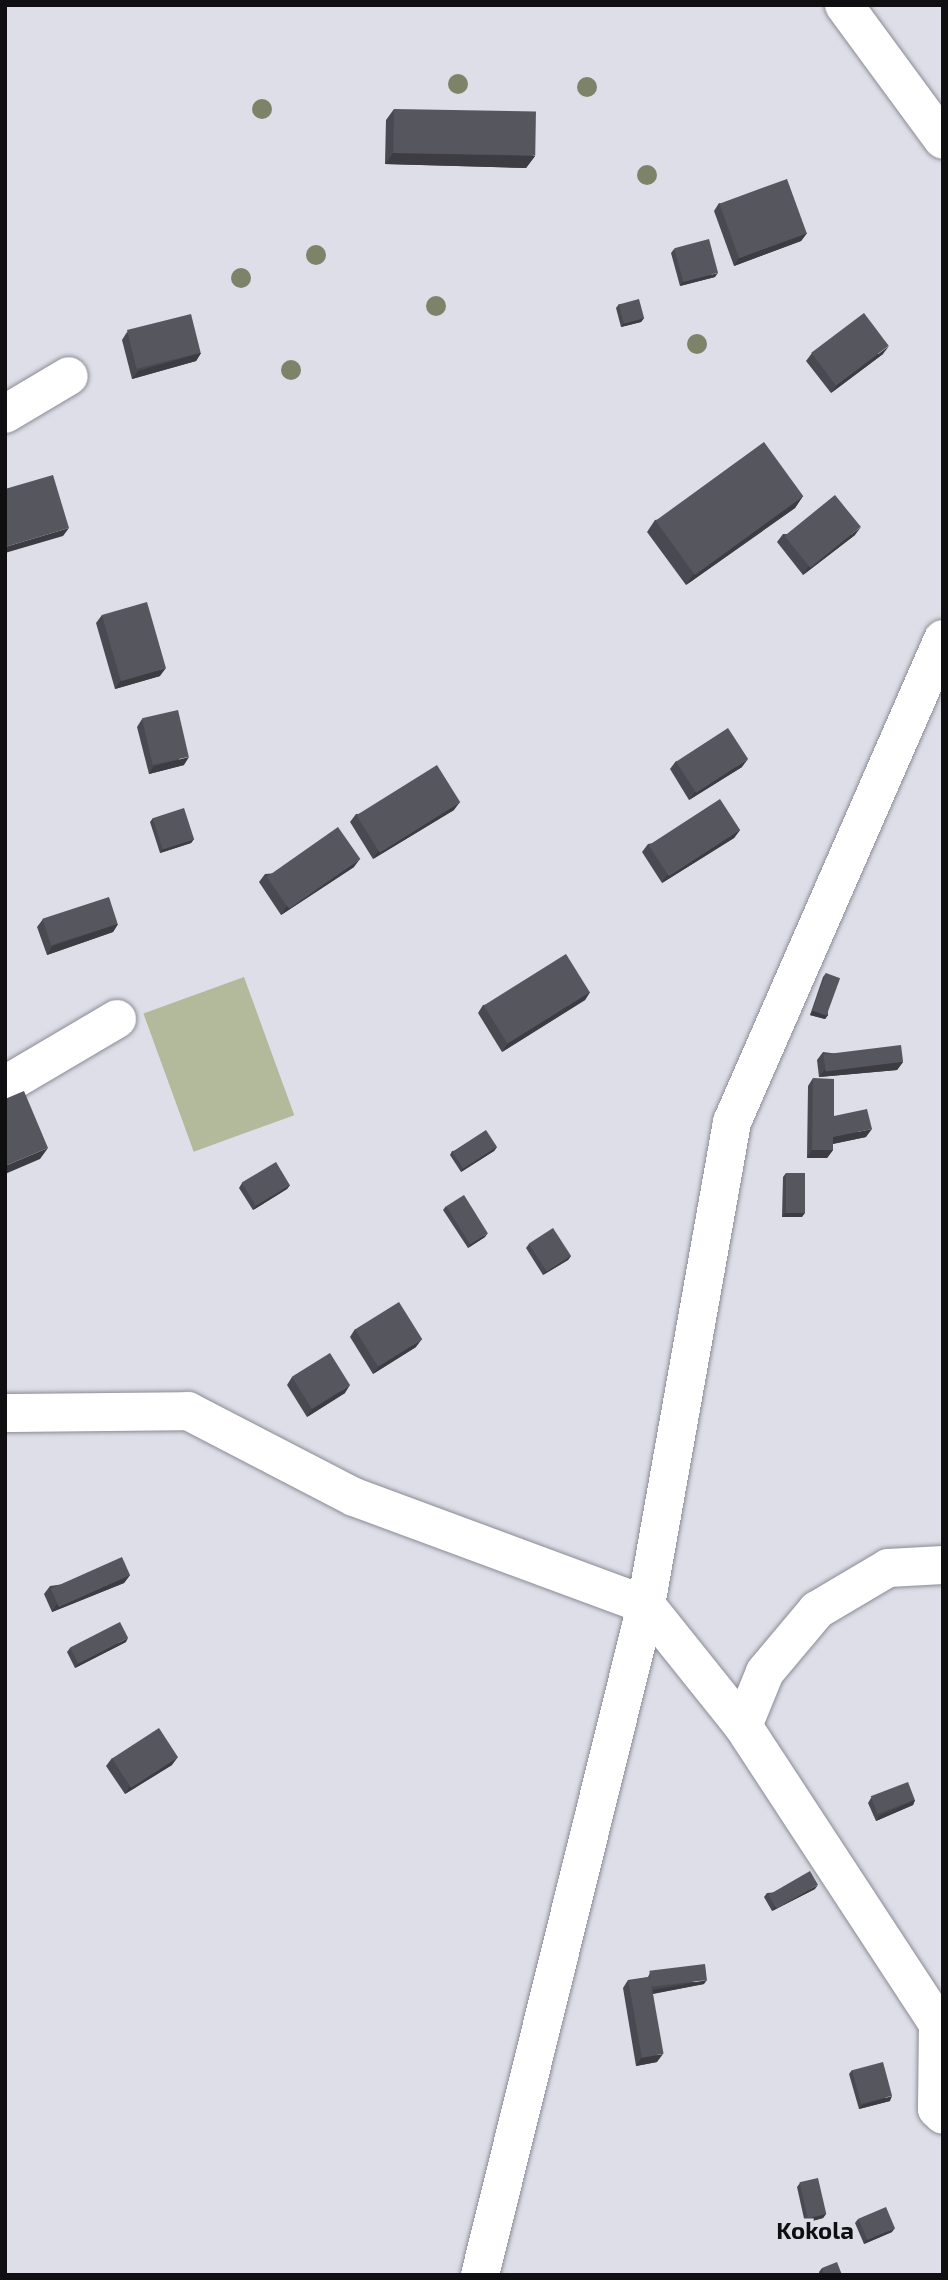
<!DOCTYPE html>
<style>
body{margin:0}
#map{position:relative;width:948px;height:2280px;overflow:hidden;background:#dddee8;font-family:"Exo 2",sans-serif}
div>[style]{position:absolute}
.green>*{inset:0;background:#b2ba9b;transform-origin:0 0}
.roads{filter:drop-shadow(0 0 2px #8a8b94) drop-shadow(0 0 2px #8a8b94)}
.minor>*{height:38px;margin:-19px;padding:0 19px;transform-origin:19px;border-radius:19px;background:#fff}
.major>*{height:38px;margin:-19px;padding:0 19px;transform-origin:19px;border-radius:19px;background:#fff}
.trees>*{width:20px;height:20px;margin:-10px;border-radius:50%;background:#7d8369}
.wall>*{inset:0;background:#494a51}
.shaded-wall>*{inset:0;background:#3c3c42}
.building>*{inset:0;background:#55565e;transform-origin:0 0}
span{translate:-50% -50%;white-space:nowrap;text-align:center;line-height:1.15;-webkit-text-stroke:7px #dddee8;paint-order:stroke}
.quarter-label{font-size:24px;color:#0f0f12;font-weight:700}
.frame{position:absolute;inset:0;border:7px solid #0f0f12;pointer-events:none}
</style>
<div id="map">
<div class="green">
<i style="left:244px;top:977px;width:147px;height:107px;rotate:70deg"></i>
</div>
<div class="roads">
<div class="minor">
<i style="left:844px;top:5px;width:167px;rotate:53.7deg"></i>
<i style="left:5px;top:414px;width:74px;rotate:-30.7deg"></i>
<i style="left:5px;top:1085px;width:130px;rotate:-30.5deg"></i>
<i style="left:5px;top:1413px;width:183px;rotate:-0.6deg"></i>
<i style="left:188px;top:1411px;width:187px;rotate:27.4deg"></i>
<i style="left:354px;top:1497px;width:311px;rotate:20.3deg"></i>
<i style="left:646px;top:1605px;width:155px;rotate:51.3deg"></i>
<i style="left:743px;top:1726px;width:356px;rotate:56.8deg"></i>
<i style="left:938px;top:2024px;width:85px;rotate:90.7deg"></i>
<i style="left:937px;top:2109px;width:8px;rotate:45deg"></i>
<i style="left:743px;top:1726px;width:58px;rotate:-67.8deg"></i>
<i style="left:765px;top:1672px;width:81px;rotate:-50deg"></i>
<i style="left:817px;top:1610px;width:82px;rotate:-30.6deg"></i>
<i style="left:888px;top:1568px;width:55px;rotate:-3.1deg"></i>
</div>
<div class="major">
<i style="left:480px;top:2275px;width:690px;rotate:-76.08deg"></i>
<i style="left:646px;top:1605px;width:491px;rotate:-79.9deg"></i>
<i style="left:732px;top:1122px;width:527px;rotate:-66.4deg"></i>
</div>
</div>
<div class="trees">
<i style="left:458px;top:84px"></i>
<i style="left:587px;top:87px"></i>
<i style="left:262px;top:109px"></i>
<i style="left:647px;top:175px"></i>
<i style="left:316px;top:255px"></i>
<i style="left:241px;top:278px"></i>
<i style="left:436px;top:306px"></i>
<i style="left:697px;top:344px"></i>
<i style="left:291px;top:370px"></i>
</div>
<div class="wall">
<i style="clip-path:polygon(394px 109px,535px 156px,526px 168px,385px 164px,386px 120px)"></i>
<i style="clip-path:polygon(719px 203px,807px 233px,801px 241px,734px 266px,714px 211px)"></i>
<i style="clip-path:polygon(674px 249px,715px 277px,680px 286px,671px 253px)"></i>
<i style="clip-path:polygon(619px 304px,644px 318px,641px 322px,621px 327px,616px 308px)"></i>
<i style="clip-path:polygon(127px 332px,201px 353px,196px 361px,132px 379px,122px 340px)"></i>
<i style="clip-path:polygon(812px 353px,883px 354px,831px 393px,806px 361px)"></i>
<i style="clip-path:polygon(803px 496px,795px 508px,686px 585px,647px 532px,655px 520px)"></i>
<i style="clip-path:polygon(783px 534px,855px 535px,803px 575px,777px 542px)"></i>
<i style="clip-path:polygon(102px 615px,160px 676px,115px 689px,96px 623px)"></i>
<i style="clip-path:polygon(142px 719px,184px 765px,149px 774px,137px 727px)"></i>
<i style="clip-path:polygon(676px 761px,742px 767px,689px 800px,670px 769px)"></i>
<i style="clip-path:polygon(454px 810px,373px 859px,350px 822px,356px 814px)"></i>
<i style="clip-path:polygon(153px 818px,194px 839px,191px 843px,160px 853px,150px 822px)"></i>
<i style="clip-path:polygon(740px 830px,734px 838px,662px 883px,642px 852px,648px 844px)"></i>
<i style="clip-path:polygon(354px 867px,281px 915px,259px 882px,265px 874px)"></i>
<i style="clip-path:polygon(43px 919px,118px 924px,113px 932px,47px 955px,37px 927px)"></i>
<i style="clip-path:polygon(826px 973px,828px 1015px,825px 1019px,810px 1015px,823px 977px)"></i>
<i style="clip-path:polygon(590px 992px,585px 1000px,502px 1052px,478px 1013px,483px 1005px)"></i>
<i style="clip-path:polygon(823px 1052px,903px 1062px,897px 1070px,819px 1077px,817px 1060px)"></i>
<i style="clip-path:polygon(813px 1078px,834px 1116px,866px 1137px,833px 1144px,833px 1150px,827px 1158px,807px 1158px,808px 1086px)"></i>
<i style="clip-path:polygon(497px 1147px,494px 1151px,461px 1172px,450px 1155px,452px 1151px)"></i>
<i style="clip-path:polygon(786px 1173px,802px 1217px,782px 1217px,783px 1177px)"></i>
<i style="clip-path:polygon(242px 1183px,290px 1185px,287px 1189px,253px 1210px,239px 1188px)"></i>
<i style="clip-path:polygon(446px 1206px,485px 1237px,468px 1248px,443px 1210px)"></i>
<i style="clip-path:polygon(529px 1244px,571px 1256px,568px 1260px,543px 1275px,526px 1248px)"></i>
<i style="clip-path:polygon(355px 1329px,416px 1347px,373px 1374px,350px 1337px)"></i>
<i style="clip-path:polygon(292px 1377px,345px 1393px,307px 1417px,287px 1385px)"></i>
<i style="clip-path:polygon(130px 1575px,124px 1583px,52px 1612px,44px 1594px,50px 1586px)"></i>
<i style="clip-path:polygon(126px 1642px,75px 1668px,67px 1652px,70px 1648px)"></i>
<i style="clip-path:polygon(112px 1758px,172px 1765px,125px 1794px,106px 1766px)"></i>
<i style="clip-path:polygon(871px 1798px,915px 1800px,913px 1805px,876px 1821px,868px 1803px)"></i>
<i style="clip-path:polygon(815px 1889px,772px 1911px,764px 1897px,767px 1893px)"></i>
<i style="clip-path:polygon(650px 1973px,704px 1984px,653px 1994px,657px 2062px,636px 2066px,623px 1988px,628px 1980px,648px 1977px)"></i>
<i style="clip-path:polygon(852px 2070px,890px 2101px,859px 2109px,849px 2074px)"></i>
<i style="clip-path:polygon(800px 2183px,826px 2214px,823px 2218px,805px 2223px,797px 2187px)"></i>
<i style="clip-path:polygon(858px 2219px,892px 2232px,864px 2244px,855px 2223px)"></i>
<i style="clip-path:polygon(822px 2268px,842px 2275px,820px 2275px,819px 2272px)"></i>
</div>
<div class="shaded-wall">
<i style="clip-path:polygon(393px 153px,535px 156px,526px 168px,385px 164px)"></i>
<i style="clip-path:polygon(807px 233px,801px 241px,734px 266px,739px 258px)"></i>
<i style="clip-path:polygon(718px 273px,715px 277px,680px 286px,683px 282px)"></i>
<i style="clip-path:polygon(644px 318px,641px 322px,621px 327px,624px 323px)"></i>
<i style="clip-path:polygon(889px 346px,883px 354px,831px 393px,837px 385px)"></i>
<i style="clip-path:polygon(201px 353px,196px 361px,132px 379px,138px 371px)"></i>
<i style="clip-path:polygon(803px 496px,795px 508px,686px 585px,694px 574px)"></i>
<i style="clip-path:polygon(861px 527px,855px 535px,803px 575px,808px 567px)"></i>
<i style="clip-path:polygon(69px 528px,63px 536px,5px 553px,5px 547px)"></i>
<i style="clip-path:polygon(166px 668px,160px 676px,115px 689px,121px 680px)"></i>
<i style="clip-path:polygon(189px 757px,184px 765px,149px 774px,154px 766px)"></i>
<i style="clip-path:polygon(748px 759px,742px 767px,689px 800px,695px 792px)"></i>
<i style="clip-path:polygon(460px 802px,454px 810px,373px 859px,378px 851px)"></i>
<i style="clip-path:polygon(740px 830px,734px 838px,662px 883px,667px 875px)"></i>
<i style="clip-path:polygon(194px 839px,191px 843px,160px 853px,163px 849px)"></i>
<i style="clip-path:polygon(360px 859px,354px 867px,281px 915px,286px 907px)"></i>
<i style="clip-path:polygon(118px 924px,113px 932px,47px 955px,52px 946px)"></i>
<i style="clip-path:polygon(590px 992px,585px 1000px,502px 1052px,507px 1044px)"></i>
<i style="clip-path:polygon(813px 1011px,828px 1015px,825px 1019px,810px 1015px)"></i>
<i style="clip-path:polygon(903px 1062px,897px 1070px,819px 1077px,825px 1069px)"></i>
<i style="clip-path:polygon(872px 1129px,866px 1137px,827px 1145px,833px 1137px)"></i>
<i style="clip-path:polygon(497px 1147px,494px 1151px,461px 1172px,463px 1168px)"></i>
<i style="clip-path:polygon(48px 1148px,40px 1159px,5px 1174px,5px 1166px)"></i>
<i style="clip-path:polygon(812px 1150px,833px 1150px,827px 1158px,807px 1158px)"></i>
<i style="clip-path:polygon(290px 1185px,287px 1189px,253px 1210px,256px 1206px)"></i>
<i style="clip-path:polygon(785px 1213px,805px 1213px,802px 1217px,782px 1217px)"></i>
<i style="clip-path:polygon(488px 1233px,485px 1237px,468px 1248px,471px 1244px)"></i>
<i style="clip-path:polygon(571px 1256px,568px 1260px,543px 1275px,546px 1271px)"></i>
<i style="clip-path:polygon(422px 1339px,416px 1347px,373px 1374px,379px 1366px)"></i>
<i style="clip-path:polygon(350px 1385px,345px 1393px,307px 1417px,312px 1409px)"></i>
<i style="clip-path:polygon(130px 1575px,124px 1583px,52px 1612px,57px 1604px)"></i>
<i style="clip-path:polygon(128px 1638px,126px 1642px,75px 1668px,78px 1664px)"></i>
<i style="clip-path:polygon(178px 1757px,172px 1765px,125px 1794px,130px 1786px)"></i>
<i style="clip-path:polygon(915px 1800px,913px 1805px,876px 1821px,879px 1816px)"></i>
<i style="clip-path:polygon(818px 1885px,815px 1889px,772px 1911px,775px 1907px)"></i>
<i style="clip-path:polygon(707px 1980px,704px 1984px,651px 1994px,653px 1990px)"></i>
<i style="clip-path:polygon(663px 2054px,657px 2062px,636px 2066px,641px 2058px)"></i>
<i style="clip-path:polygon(892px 2096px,890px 2101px,859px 2109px,862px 2105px)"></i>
<i style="clip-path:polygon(826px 2214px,823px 2218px,805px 2223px,808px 2219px)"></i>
<i style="clip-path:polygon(895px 2228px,892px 2232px,864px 2244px,866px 2240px)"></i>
</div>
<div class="building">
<i style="left:394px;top:109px;width:142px;height:44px;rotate:1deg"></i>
<i style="left:787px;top:179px;width:58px;height:72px;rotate:70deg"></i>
<i style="left:709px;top:239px;width:35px;height:36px;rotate:75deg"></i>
<i style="left:639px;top:299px;width:20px;height:21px;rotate:75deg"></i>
<i style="left:864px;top:313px;width:41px;height:66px;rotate:53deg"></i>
<i style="left:191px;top:314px;width:40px;height:66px;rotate:76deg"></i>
<i style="left:764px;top:442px;width:67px;height:134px;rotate:54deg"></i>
<i style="clip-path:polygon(53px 475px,69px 528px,5px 547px,5px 489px)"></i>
<i style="left:835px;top:495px;width:41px;height:65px;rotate:51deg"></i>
<i style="left:147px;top:602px;width:69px;height:47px;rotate:74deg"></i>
<i style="left:178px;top:710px;width:48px;height:37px;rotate:77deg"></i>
<i style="left:728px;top:728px;width:37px;height:62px;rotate:57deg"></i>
<i style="left:437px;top:765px;width:44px;height:95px;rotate:58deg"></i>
<i style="left:720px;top:799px;width:37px;height:85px;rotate:57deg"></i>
<i style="left:184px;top:808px;width:33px;height:33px;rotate:72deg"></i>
<i style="left:338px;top:827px;width:39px;height:87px;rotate:55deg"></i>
<i style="left:109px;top:897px;width:28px;height:70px;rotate:72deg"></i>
<i style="left:566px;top:954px;width:45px;height:97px;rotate:58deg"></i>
<i style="left:826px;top:973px;width:15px;height:40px;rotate:20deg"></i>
<i style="left:901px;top:1045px;width:17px;height:78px;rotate:83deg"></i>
<i style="clip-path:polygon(813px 1078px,834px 1079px,834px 1116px,867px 1109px,872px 1129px,833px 1137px,833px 1150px,812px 1150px)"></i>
<i style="clip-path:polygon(24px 1091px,48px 1148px,5px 1166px,5px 1099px)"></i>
<i style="left:486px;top:1130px;width:20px;height:40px;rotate:57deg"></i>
<i style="left:276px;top:1162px;width:27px;height:40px;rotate:59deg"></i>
<i style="left:786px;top:1173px;width:19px;height:40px"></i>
<i style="left:464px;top:1195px;width:45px;height:21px;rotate:58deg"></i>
<i style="left:553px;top:1228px;width:33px;height:29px;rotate:57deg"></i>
<i style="left:399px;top:1302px;width:44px;height:52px;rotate:58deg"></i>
<i style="left:330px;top:1353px;width:38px;height:45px;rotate:58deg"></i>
<i style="left:122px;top:1557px;width:20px;height:78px;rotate:66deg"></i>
<i style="left:120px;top:1622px;width:18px;height:56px;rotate:63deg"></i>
<i style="left:159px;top:1728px;width:35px;height:56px;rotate:57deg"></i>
<i style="left:908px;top:1782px;width:19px;height:40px;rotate:69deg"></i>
<i style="left:810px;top:1871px;width:16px;height:48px;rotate:60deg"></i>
<i style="left:705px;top:1964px;width:16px;height:56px;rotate:83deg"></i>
<i style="left:650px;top:1977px;width:78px;height:22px;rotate:80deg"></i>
<i style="left:883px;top:2062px;width:35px;height:32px;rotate:75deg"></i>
<i style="left:818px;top:2178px;width:37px;height:19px;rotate:77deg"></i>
<i style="left:886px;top:2207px;width:23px;height:30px;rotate:67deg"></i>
<i style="clip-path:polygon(837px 2262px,842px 2275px,824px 2275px,822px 2268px)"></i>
</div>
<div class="quarter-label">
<span style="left:815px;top:2230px">Kokola</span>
</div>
<div class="frame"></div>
</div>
